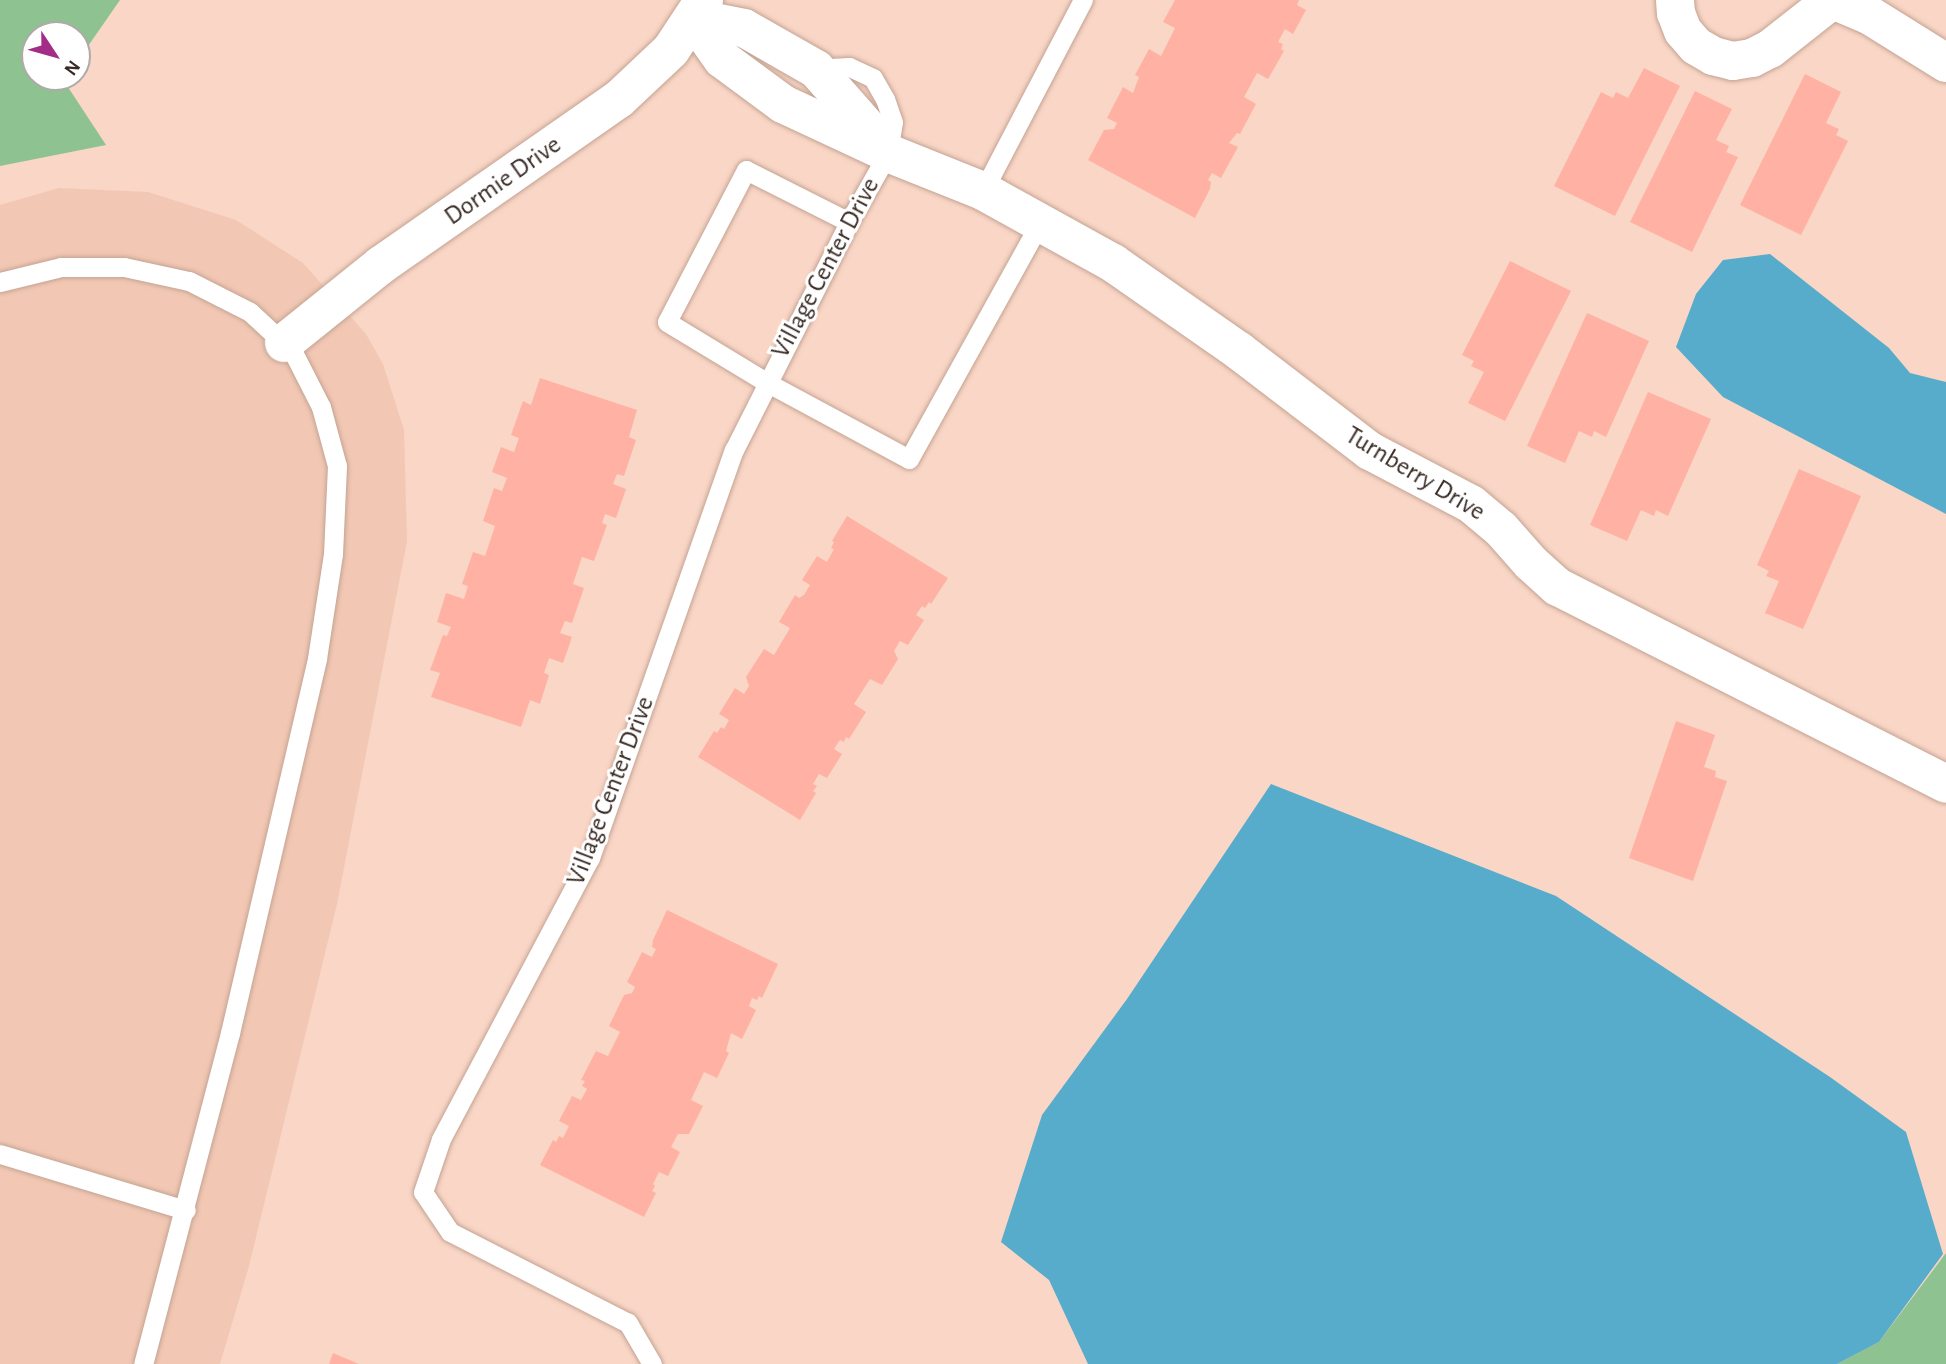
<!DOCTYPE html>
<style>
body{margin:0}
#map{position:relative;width:1946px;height:1364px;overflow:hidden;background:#f9d6c6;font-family:"Alegreya Sans",sans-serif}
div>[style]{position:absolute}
.built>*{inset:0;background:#f2c8b4}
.green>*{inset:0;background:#8fc291}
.water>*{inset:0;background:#56acca}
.building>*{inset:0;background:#ffb2a3}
.roads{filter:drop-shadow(0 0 2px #c4a393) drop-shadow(0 0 2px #c4a393)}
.service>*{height:19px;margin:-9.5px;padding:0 9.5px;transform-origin:9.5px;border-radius:9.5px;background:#fff}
.minor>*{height:38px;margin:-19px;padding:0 19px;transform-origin:19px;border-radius:19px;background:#fff}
span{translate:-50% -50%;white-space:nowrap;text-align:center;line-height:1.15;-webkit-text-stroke:6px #fff;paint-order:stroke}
.street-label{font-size:26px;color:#382a24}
.north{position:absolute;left:21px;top:21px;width:70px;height:70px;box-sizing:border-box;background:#fff;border:2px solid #afaaa7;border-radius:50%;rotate:126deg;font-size:19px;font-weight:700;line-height:28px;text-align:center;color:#382a24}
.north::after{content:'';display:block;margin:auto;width:24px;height:32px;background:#a32d86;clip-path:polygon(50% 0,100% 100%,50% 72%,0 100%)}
</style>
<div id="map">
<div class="built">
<i style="clip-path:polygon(59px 188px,148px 192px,236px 220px,303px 263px,366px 334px,383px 364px,404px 430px,407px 541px,337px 904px,249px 1266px,220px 1364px,0 1364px,0 205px)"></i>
</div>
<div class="green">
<i style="clip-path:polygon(0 0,120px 0,77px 62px,77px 35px,35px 35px,35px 77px,66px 77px,64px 81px,106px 145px,0 166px)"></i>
<i style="clip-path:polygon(1946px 1253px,1946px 1364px,1837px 1364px,1879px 1342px)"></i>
</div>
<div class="water">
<i style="clip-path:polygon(1770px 254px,1889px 348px,1910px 373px,1946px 382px,1946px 514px,1723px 397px,1676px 347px,1696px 294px,1723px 260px)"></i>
<i style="clip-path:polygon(1271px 784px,1556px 896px,1830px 1077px,1906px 1132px,1943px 1254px,1879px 1342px,1837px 1364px,1088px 1364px,1049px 1280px,1001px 1242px,1042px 1115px,1127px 999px)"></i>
</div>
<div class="building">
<i style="clip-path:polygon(1175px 0,1299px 0,1297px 5px,1306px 10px,1293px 34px,1285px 29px,1278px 42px,1283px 44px,1281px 49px,1284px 51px,1268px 79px,1257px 73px,1244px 97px,1256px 104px,1240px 134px,1237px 133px,1229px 143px,1238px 147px,1221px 178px,1212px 173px,1208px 180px,1211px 182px,1210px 189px,1195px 218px,1088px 160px,1104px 130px,1114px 129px,1117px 123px,1107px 118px,1123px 87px,1133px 93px,1139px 77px,1135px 75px,1149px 49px,1161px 56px,1175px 28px,1163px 22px)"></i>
<i style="clip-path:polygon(1644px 68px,1680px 86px,1615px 216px,1554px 186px,1601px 92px,1613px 98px,1616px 92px,1628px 98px)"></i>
<i style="clip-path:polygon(1805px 74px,1841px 92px,1826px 123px,1839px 129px,1836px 135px,1848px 141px,1801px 235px,1740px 205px)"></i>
<i style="clip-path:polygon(1695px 91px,1732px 109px,1716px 140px,1729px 146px,1726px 152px,1738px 157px,1692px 252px,1630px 222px)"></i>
<i style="clip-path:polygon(1510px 261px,1571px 291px,1505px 421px,1468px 403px,1484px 372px,1471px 366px,1474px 361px,1462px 355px)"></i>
<i style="clip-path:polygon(1587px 313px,1649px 341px,1606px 437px,1594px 431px,1592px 437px,1579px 431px,1565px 463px,1527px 446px)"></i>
<i style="clip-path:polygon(540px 378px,637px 410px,629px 437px,636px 440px,624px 476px,617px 474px,613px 484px,626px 489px,616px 518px,605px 514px,602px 523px,607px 525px,594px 561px,582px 557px,573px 584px,584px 588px,572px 623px,565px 621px,560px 633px,572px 637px,563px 663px,549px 658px,544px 673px,549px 675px,540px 704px,530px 700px,521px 727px,431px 697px,440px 673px,430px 670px,443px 635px,447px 636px,451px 627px,437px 622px,446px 593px,464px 599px,468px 586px,462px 584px,473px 552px,485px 556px,495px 526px,483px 521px,494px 488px,502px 491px,507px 478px,492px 472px,501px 447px,514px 452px,519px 438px,511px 435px,523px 401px,531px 405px)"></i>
<i style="clip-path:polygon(1648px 392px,1711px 419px,1668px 516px,1656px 510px,1654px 516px,1641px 510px,1627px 541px,1590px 525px)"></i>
<i style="clip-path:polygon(1799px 469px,1861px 496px,1803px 629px,1765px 613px,1779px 581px,1766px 576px,1769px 571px,1757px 565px)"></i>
<i style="clip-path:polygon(847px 516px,948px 578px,931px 604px,929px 602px,925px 608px,922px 606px,916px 615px,924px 620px,908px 645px,900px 641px,894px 651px,898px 659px,882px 685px,870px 679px,854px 704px,866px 712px,849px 739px,846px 737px,844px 742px,840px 740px,834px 749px,842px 754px,827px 778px,819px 774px,813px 784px,817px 786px,813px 791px,816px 793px,800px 820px,698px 757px,714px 731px,717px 733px,721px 727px,724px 729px,729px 720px,719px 714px,735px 688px,744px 694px,749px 686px,746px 677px,764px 649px,774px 655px,790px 628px,779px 622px,795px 595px,799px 598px,804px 595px,810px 585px,802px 580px,817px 556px,827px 562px,834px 549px,831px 548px,834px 542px,832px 541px)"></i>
<i style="clip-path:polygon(1676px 721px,1715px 735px,1704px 767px,1716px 771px,1715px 777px,1727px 781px,1693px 881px,1629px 858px)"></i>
<i style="clip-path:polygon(667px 910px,778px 964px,762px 998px,759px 996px,757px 1000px,752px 998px,749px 1006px,756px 1010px,742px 1039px,731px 1033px,726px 1051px,729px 1053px,717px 1078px,704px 1072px,691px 1100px,703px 1106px,689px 1134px,678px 1134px,671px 1147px,680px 1152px,668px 1176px,659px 1172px,653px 1184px,655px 1186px,652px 1191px,656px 1193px,644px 1217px,540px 1165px,553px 1140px,556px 1142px,559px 1136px,563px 1138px,569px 1126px,559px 1121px,572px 1096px,581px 1100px,587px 1089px,582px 1086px,585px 1081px,581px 1080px,596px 1051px,608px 1056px,620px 1032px,609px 1026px,624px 995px,632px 993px,635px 987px,627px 982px,642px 952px,652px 957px,656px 949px,652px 947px,653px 940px)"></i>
<i style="clip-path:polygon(333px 1353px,359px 1364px,329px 1364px)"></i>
</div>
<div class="roads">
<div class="service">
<i style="left:983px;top:191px;width:216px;rotate:-62.4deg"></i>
<i style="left:849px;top:222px;width:115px;rotate:-153.2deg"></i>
<i style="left:746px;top:170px;width:171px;rotate:117.5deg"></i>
<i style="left:667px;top:322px;width:116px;rotate:31.2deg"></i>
<i style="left:766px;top:382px;width:162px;rotate:28.3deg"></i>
<i style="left:909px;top:459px;width:270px;rotate:-61deg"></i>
<i style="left:0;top:282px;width:63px;rotate:-13.8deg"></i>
<i style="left:61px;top:267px;width:63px"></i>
<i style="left:124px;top:267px;width:66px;rotate:12.2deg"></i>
<i style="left:189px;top:281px;width:68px;rotate:26.9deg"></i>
<i style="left:250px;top:312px;width:59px;rotate:42.9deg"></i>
<i style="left:293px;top:352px;width:62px;rotate:63deg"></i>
<i style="left:321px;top:407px;width:61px;rotate:74.8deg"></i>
<i style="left:337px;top:466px;width:88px;rotate:92.6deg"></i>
<i style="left:333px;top:554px;width:106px;rotate:98.7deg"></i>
<i style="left:317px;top:659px;width:384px;rotate:103.1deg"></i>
<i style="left:230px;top:1033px;width:342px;rotate:104.7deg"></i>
<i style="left:0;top:1154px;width:194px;rotate:16.8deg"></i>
<i style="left:652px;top:1364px;width:48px;rotate:-120.3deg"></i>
<i style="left:628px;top:1323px;width:200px;rotate:-152.9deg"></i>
<i style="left:450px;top:1232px;width:48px;rotate:-124deg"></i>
<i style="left:423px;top:1192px;width:56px;rotate:-71.2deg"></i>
<i style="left:441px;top:1139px;width:318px;rotate:-62.1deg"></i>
<i style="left:590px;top:858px;width:433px;rotate:-70.6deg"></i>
<i style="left:734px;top:450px;width:255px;rotate:-63.2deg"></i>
<i style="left:849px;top:222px;width:79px;rotate:-60.5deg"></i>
<i style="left:888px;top:153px;width:31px;rotate:-81deg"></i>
<i style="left:893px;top:122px;width:24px;rotate:-109deg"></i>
<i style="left:885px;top:99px;width:24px;rotate:-120deg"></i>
<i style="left:873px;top:78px;width:26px;rotate:-155deg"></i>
<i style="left:849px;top:67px;width:33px;rotate:177deg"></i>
</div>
<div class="minor">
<i style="left:1675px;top:0;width:13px;rotate:86deg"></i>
<i style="left:1676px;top:13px;width:19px;rotate:69deg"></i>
<i style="left:1683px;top:31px;width:20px;rotate:49deg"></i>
<i style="left:1696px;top:46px;width:20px;rotate:30deg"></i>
<i style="left:1713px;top:56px;width:21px;rotate:14deg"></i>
<i style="left:1733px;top:61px;width:19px;rotate:-9deg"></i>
<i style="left:1752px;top:58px;width:20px;rotate:-27deg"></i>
<i style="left:1770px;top:49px;width:79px;rotate:-38.3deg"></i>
<i style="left:1833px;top:0;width:39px;rotate:23deg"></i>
<i style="left:1869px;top:15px;width:91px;rotate:31.9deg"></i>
<i style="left:693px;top:18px;width:50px;rotate:54.7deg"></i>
<i style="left:722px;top:59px;width:76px;rotate:36.4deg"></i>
<i style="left:783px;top:104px;width:116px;rotate:25deg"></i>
<i style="left:888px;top:153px;width:102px;rotate:21.8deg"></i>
<i style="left:983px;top:191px;width:149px;rotate:29deg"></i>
<i style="left:1113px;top:263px;width:154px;rotate:34.9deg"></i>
<i style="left:1239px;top:351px;width:165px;rotate:37.4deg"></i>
<i style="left:1370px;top:451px;width:114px;rotate:27.7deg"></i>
<i style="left:1471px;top:504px;width:39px;rotate:40deg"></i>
<i style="left:1501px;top:529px;width:45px;rotate:48.6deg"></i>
<i style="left:1531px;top:563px;width:36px;rotate:42deg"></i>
<i style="left:1558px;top:587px;width:435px;rotate:26.9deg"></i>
<i style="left:693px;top:18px;width:52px;rotate:11.1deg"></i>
<i style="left:744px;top:28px;width:83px;rotate:29.7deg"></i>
<i style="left:816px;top:69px;width:98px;rotate:48.7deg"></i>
<i style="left:284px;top:343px;width:124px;rotate:-38.8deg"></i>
<i style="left:381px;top:265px;width:290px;rotate:-34.9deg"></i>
<i style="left:619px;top:99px;width:71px;rotate:-43.3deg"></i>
<i style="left:671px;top:50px;width:60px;rotate:-56.6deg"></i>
</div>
</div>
<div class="street-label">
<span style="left:503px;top:181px;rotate:-35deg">Dormie Drive</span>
<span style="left:826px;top:268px;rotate:-62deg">Village Center Drive</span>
<span style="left:1415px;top:474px;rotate:31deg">Turnberry Drive</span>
<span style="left:611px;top:791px;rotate:-69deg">Village Center Drive</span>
</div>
<div class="north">N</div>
</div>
